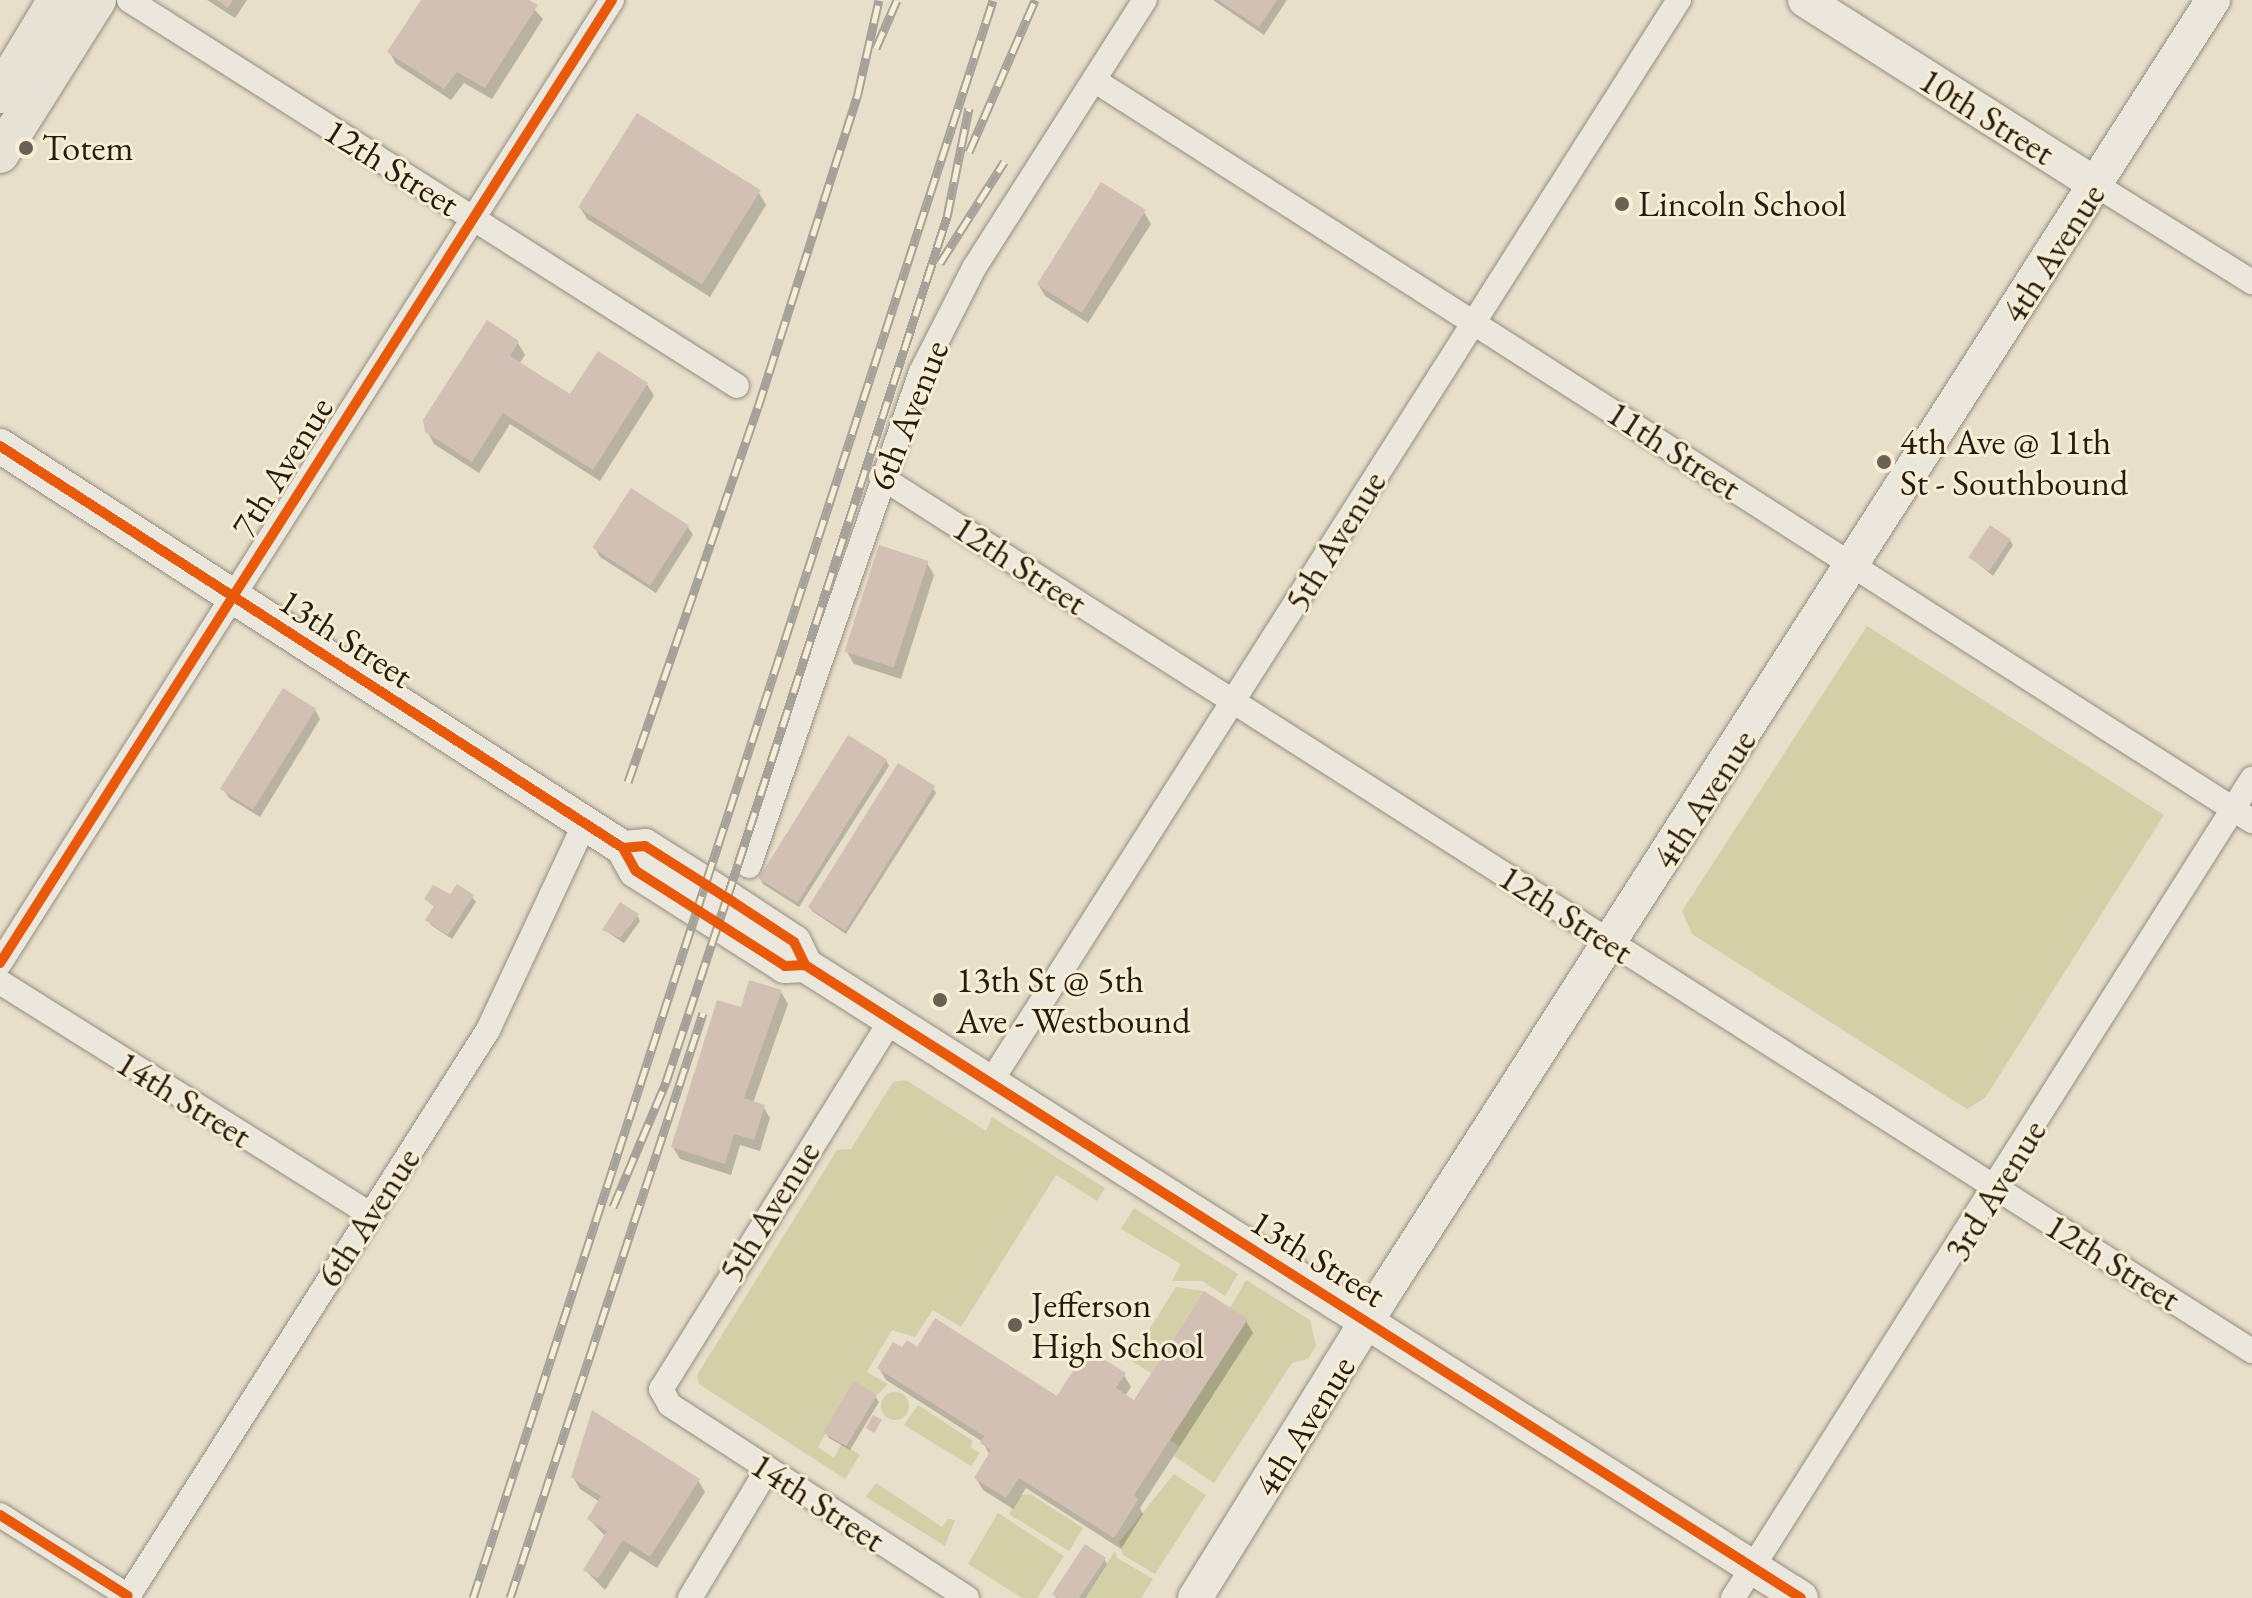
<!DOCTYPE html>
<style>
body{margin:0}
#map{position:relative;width:2252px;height:1598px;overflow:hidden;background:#e7dfc9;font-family:"EB Garamond",serif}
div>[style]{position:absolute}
.green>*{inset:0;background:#d3cfa7}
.round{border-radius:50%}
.shadow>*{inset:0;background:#0003}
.building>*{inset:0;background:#d3c0b4;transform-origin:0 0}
.roads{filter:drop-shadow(0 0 2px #948e81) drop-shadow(0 0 2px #948e81)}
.street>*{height:24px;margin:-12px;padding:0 12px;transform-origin:12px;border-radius:12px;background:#ebe7dc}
.secondary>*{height:34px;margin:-17px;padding:0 17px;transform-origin:17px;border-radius:17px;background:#ebe7dc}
.primary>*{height:38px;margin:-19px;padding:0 19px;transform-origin:19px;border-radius:19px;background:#e8e2d6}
.rail>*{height:9px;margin-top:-4.5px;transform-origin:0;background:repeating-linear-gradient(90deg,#f8eed3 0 18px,#a6a299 0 36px);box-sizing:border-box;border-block:2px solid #a6a299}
.cycleway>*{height:10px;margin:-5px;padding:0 5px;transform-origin:5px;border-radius:5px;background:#e8590c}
.dots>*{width:22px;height:22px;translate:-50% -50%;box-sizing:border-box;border:4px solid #f8eed3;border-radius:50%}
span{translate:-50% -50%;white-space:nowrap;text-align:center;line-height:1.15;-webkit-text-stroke:6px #f8eed3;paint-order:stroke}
.street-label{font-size:36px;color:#261c13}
.poi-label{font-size:36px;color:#261c13}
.left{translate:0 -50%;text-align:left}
</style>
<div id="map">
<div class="green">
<i style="clip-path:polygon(1867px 626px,2164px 815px,1985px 1098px,1967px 1109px,1692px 934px,1682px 911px)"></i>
<i style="clip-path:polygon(906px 1080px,986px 1131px,992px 1117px,1105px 1188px,1097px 1201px,1056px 1175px,961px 1327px,933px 1310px,915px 1337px,892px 1330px,867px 1372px,888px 1384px,877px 1395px,854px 1382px,818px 1447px,834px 1458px,842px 1443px,860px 1455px,845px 1479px,699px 1384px,697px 1375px,837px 1150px,851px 1149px,893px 1082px)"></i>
<i style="clip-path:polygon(1134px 1208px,1238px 1274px,1225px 1296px,1202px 1281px,1172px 1281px,1181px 1264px,1121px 1229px)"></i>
<i style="clip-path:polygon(1246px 1280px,1310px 1320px,1316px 1346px,1308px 1359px,1292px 1363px,1214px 1483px,1174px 1456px,1179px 1446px,1170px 1440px,1247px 1320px,1230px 1308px)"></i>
<i style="clip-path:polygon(1176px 1287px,1204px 1291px,1151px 1373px,1130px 1360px)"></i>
<i class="round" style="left:881px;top:1392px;width:28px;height:28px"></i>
<i style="clip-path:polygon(918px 1405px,973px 1441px,970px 1447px,980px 1453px,971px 1466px,904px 1425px)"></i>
<i style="clip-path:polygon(1174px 1474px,1206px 1495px,1155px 1574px,1123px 1555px,1119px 1542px)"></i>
<i style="clip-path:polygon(876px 1483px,942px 1527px,948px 1519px,955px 1520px,945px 1546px,866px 1497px)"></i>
<i style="clip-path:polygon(1030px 1494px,1083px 1528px,1069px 1551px,1009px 1514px,1021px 1495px)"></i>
<i style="clip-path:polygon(998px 1513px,1064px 1556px,1037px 1598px,1022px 1598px,968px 1564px)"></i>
<i style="clip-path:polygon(1115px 1551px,1117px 1558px,1153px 1579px,1141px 1598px,1084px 1598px)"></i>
</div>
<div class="shadow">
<i style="clip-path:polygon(207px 0,247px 0,235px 18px)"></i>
<i style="clip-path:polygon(423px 0,526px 0,543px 19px,492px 99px,464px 83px,451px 100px,396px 64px,390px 53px)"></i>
<i style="clip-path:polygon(1213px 0,1287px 0,1264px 35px)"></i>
<i style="clip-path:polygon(759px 193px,766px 205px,710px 297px,587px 219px,580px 207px)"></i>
<i style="clip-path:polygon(1144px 212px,1151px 224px,1088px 323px,1045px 296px,1038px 284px)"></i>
<i style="clip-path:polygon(518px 343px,525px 355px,519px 364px,571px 397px,647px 384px,654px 396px,600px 481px,510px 424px,479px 473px,434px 444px,427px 431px)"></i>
<i style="clip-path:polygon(688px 527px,693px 535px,656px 593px,600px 557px,595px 548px)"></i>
<i style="clip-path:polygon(2010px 540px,2013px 545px,1993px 576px,1971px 558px)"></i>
<i style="clip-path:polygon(927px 563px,934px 575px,901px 679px,854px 664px,847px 652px)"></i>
<i style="clip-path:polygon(315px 710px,320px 719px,260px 817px,229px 798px,224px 790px)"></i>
<i style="clip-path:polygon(886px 760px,889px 766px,799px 907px,763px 884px,760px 878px)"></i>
<i style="clip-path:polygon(933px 788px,936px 793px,846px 934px,812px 911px,809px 906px)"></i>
<i style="clip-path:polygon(451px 896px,472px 897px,476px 902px,452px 939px,431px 925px,428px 920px,435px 908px,427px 899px)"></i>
<i style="clip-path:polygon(637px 915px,640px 921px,624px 943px,604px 930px)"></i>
<i style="clip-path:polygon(781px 992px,788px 1004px,753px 1103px,763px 1106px,770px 1118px,760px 1151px,740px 1145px,731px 1175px,680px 1159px,673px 1147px,742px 1010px)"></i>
<i style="clip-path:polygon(1246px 1321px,1253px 1333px,1140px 1508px,1143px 1514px,1121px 1549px,1026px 1488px,1013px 1509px,983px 1490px,976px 1478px,990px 1456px,983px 1442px,886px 1380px,879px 1368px,903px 1350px,918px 1349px,1058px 1398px,1124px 1375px,1131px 1387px,1125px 1396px,1135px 1402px)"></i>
<i style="clip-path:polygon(875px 1396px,879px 1402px,850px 1450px,829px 1438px,826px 1433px)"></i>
<i style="clip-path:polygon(573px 1477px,698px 1480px,705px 1492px,657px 1568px,630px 1551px,605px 1590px,585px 1570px,606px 1537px,589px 1519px,600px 1502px,580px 1489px)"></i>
<i style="clip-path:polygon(1104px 1559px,1107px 1564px,1085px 1598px,1056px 1598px,1054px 1594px)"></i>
</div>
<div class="building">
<i style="clip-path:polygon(217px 0,233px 0,228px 8px)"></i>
<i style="clip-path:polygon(421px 0,529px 0,538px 5px,485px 88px,457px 72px,444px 89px,387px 52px)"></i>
<i style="clip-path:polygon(1218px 0,1277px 0,1259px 27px)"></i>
<i style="left:637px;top:113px;width:146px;height:111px;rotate:32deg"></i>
<i style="left:1101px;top:182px;width:53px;height:121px;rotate:32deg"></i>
<i style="clip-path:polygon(487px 320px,519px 341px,510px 356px,570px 394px,598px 351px,648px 383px,593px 470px,503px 413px,472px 462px,425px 432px,423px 420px)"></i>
<i style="left:631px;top:488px;width:69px;height:71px;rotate:33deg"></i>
<i style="left:1990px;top:525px;width:25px;height:39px;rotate:34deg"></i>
<i style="left:879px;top:545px;width:52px;height:112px;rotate:18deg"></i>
<i style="left:283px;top:688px;width:39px;height:119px;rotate:32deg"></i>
<i style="left:848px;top:735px;width:46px;height:169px;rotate:32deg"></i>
<i style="left:898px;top:763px;width:44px;height:170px;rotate:32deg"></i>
<i style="clip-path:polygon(457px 884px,474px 895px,448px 935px,425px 920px,434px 906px,424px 899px,433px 885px,450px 894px)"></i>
<i style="clip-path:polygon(620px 902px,639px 914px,620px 938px,602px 930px)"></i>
<i style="clip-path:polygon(749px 980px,782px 990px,744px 1098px,765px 1105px,754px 1140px,734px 1134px,725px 1164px,671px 1147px,717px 1000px,741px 1007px)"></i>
<i style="clip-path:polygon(1204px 1291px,1248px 1319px,1134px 1495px,1138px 1500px,1114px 1538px,1019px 1478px,1006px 1498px,974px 1478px,991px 1450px,980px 1443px,984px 1436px,877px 1368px,893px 1342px,902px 1347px,907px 1340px,917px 1347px,935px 1318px,1057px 1396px,1087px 1349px,1126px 1373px,1116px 1388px,1134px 1400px)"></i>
<i style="left:854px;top:1381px;width:27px;height:60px;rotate:31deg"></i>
<i style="clip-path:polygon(592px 1410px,700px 1479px,650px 1557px,623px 1540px,598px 1579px,583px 1570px,607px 1531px,587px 1519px,601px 1496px,571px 1477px)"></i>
<i style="left:873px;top:1415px;width:10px;height:15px;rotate:29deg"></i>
<i style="clip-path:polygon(1085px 1544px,1106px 1558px,1079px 1598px,1058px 1598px,1052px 1594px)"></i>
</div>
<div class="roads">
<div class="street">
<i style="left:129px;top:0;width:720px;rotate:32.41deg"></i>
<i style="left:1094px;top:80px;width:1375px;rotate:32.62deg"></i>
<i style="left:2096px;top:185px;width:184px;rotate:31.9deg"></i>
<i style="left:881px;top:477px;width:1626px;rotate:32.52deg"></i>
<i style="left:749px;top:866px;width:523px;rotate:-70.8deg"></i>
<i style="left:921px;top:372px;width:117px;rotate:-63deg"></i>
<i style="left:974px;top:268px;width:318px;rotate:-57.5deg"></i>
<i style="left:0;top:963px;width:1141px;rotate:-57.56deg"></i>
<i style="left:0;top:982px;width:437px;rotate:32.1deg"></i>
<i style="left:891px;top:1020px;width:435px;rotate:121.9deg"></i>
<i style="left:661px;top:1389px;width:18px;rotate:61deg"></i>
<i style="left:670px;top:1405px;width:354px;rotate:33deg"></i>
<i style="left:990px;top:1083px;width:1284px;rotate:-57.54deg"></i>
<i style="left:0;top:1515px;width:151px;rotate:32.3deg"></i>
<i style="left:127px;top:1598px;width:673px;rotate:-57.56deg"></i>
<i style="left:488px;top:1030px;width:229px;rotate:-64.9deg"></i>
<i style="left:690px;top:1598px;width:149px;rotate:-59deg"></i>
<i style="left:1733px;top:1598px;width:970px;rotate:-57.64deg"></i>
</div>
<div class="secondary">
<i style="left:1805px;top:0;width:345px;rotate:32.4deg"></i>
<i style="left:0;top:446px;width:741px;rotate:32.83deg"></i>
<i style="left:623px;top:848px;width:26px;rotate:61deg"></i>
<i style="left:636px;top:871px;width:177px;rotate:32.5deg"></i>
<i style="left:785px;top:966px;width:20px;rotate:-3deg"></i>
<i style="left:623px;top:848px;width:22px;rotate:-5deg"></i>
<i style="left:645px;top:846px;width:97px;rotate:32.4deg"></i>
<i style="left:727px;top:898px;width:80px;rotate:33.3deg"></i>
<i style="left:794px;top:942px;width:25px;rotate:64deg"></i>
<i style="left:805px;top:965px;width:1180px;rotate:32.44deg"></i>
<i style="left:1195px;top:1598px;width:366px;rotate:-58.2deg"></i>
<i style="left:1388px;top:1287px;width:1529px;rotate:-57.34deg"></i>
</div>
<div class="primary">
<i style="left:0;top:94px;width:110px;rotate:-58.8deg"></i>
<i style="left:0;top:154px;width:182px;rotate:-57.8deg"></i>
</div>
</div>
<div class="rail">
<i style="left:876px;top:48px;width:52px;rotate:-66.4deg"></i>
<i style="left:969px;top:152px;width:166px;rotate:-66.5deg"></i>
<i style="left:940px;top:263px;width:120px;rotate:-57.6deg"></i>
<i style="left:628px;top:782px;width:397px;rotate:-70.9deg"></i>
<i style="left:758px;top:407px;width:330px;rotate:-72.3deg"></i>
<i style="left:858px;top:93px;width:95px;rotate:-77.3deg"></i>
<i style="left:613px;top:1207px;width:136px;rotate:-67deg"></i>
<i style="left:666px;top:1082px;width:194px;rotate:-71.7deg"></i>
<i style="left:727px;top:898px;width:716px;rotate:-72.1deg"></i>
<i style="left:947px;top:217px;width:111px;rotate:-78.6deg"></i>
<i style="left:473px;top:1598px;width:1680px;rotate:-71.97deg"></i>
<i style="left:510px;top:1598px;width:616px;rotate:-71.74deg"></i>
</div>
<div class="cycleway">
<i style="left:0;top:446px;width:741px;rotate:32.83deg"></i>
<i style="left:623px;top:848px;width:26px;rotate:61deg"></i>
<i style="left:636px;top:871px;width:177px;rotate:32.5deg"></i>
<i style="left:785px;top:966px;width:20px;rotate:-3deg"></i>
<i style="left:623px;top:848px;width:22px;rotate:-5deg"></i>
<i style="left:645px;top:846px;width:97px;rotate:32.4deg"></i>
<i style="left:727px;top:898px;width:80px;rotate:33.3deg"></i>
<i style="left:794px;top:942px;width:25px;rotate:64deg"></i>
<i style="left:805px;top:965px;width:1180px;rotate:32.44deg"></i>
<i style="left:0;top:963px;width:1141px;rotate:-57.56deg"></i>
<i style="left:0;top:1515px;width:151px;rotate:32.3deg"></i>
</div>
<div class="dots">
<i style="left:26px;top:148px;background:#6a6053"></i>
<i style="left:1622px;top:204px;background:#6a6053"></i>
<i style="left:1884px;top:462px;background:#6a6053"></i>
<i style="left:940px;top:1000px;background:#6a6053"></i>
<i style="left:1015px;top:1325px;background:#6a6053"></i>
</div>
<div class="street-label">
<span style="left:1987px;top:116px;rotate:32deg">10th Street</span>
<span style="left:392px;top:167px;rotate:32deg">12th Street</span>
<span style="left:2053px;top:253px;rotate:-57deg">4th Avenue</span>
<span style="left:908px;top:415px;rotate:-68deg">6th Avenue</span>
<span style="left:1674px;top:450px;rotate:33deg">11th Street</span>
<span style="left:282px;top:467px;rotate:-58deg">7th Avenue</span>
<span style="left:1335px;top:541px;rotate:-58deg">5th Avenue</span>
<span style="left:1020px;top:565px;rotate:33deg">12th Street</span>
<span style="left:346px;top:638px;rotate:33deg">13th Street</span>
<span style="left:1704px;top:799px;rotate:-57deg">4th Avenue</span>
<span style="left:1566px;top:914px;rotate:33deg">12th Street</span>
<span style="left:184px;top:1099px;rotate:32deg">14th Street</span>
<span style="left:1995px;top:1190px;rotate:-58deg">3rd Avenue</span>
<span style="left:769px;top:1211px;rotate:-58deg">5th Avenue</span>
<span style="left:368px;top:1217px;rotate:-57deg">6th Avenue</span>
<span style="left:1318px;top:1258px;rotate:32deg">13th Street</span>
<span style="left:2113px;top:1262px;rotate:32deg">12th Street</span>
<span style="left:1304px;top:1426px;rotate:-58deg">4th Avenue</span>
<span style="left:818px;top:1502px;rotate:33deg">14th Street</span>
</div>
<div class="poi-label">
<span class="left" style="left:42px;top:148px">Totem</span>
<span class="left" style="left:1638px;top:204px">Lincoln School</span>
<span class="left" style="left:1900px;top:462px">4th Ave @ 11th<br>St - Southbound</span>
<span class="left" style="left:956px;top:1000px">13th St @ 5th<br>Ave - Westbound</span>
<span class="left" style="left:1031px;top:1325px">Jefferson<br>High School</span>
</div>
</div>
